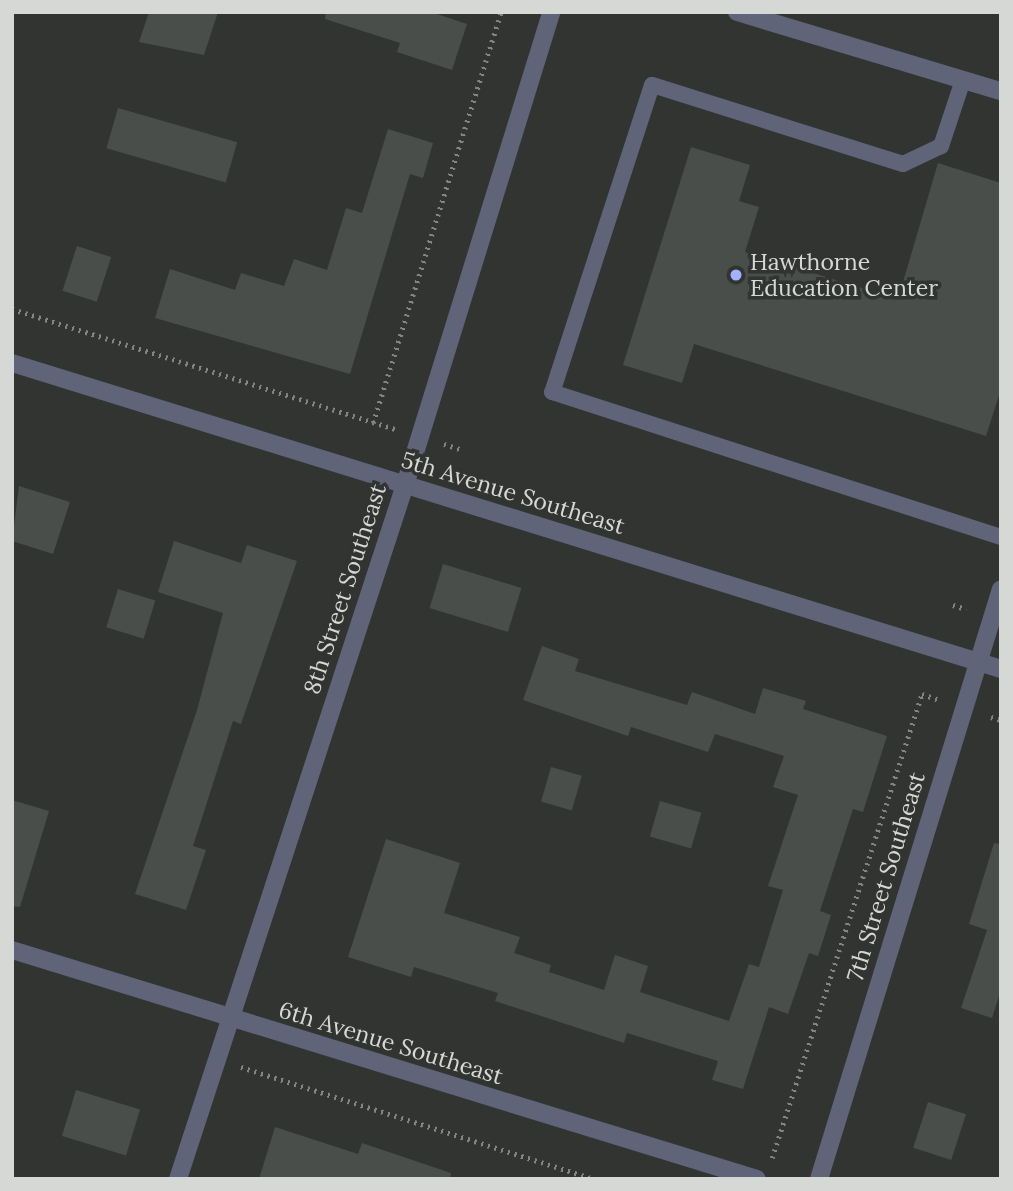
<!DOCTYPE html>
<style>
body{margin:0}
#map{position:relative;width:1013px;height:1191px;overflow:hidden;background:#313431;font-family:Lora,serif}
div>[style]{position:absolute}
.building>*{inset:0;background:#4a4e4a;transform-origin:0 0}
.path>*{height:4.5px;margin-top:-2.25px;transform-origin:0;background:repeating-linear-gradient(90deg,#838583 0 2px,transparent 0 7px)}
.lane>*{height:16px;margin:-8px;padding:0 8px;transform-origin:8px;border-radius:8px;background:#5f6479}
.street>*{height:18px;margin:-9px;padding:0 9px;transform-origin:9px;border-radius:9px;background:#5f6479}
.dots>*{width:19px;height:19px;translate:-50% -50%;box-sizing:border-box;border:4px solid #313431;border-radius:50%}
span{translate:-50% -50%;white-space:nowrap;text-align:center;line-height:1.15;-webkit-text-stroke:7px #313431;paint-order:stroke}
.poi-label{font-size:23px;color:#d6d8d6}
.left{translate:0 -50%;text-align:left}
.street-label{font-size:23px;color:#d6d8d6}
.frame{position:absolute;inset:0;border:14px solid #d6d8d6;pointer-events:none}
</style>
<div id="map">
<div class="building">
<i style="clip-path:polygon(149px 12px,218px 12px,204px 55px,139px 42px)"></i>
<i style="clip-path:polygon(326px 12px,431px 12px,467px 24px,452px 70px,397px 52px,400px 43px,325px 19px)"></i>
<i style="left:118px;top:108px;width:124px;height:42px;rotate:16deg"></i>
<i style="clip-path:polygon(388px 129px,433px 143px,423px 178px,410px 174px,350px 374px,155px 318px,170px 269px,235px 290px,241px 273px,284px 286px,294px 259px,327px 270px,346px 208px,362px 213px)"></i>
<i style="clip-path:polygon(691px 147px,750px 165px,739px 201px,759px 207px,745px 252px,898px 299px,938px 163px,1001px 183px,1001px 389px,986px 436px,694px 344px,682px 383px,623px 365px)"></i>
<i style="left:77px;top:246px;width:36px;height:47px;rotate:18deg"></i>
<i style="clip-path:polygon(19px 486px,70px 502px,53px 554px,12px 541px)"></i>
<i style="clip-path:polygon(174px 541px,241px 563px,247px 545px,297px 561px,241px 724px,233px 721px,193px 846px,206px 850px,186px 910px,135px 894px,197px 710px,223px 613px,158px 592px)"></i>
<i style="left:443px;top:564px;width:82px;height:46px;rotate:17deg"></i>
<i style="left:118px;top:589px;width:39px;height:40px;rotate:17deg"></i>
<i style="clip-path:polygon(542px 646px,579px 659px,575px 671px,687px 705px,692px 692px,755px 714px,763px 688px,806px 701px,803px 709px,887px 736px,863px 812px,853px 809px,820px 911px,831px 915px,818px 956px,809px 953px,788px 1014px,769px 1007px,743px 1089px,712px 1080px,718px 1061px,627px 1033px,624px 1043px,495px 1001px,498px 993px,414px 967px,411px 977px,348px 957px,386px 839px,460px 863px,444px 913px,520px 937px,514px 953px,551px 965px,549px 972px,604px 990px,615px 955px,648px 966px,640px 992px,729px 1021px,749px 964px,759px 967px,783px 890px,768px 886px,798px 795px,773px 787px,784px 756px,715px 734px,708px 752px,631px 727px,628px 736px,523px 700px)"></i>
<i style="left:551px;top:767px;width:32px;height:36px;rotate:16deg"></i>
<i style="clip-path:polygon(12px 800px,49px 811px,20px 907px,12px 906px)"></i>
<i style="left:660px;top:801px;width:43px;height:37px;rotate:16deg"></i>
<i style="clip-path:polygon(994px 843px,1001px 844px,1001px 990px,992px 1018px,961px 1008px,987px 930px,969px 924px)"></i>
<i style="left:76px;top:1090px;width:67px;height:48px;rotate:17deg"></i>
<i style="left:928px;top:1102px;width:40px;height:48px;rotate:18deg"></i>
<i style="clip-path:polygon(275px 1127px,358px 1154px,362px 1143px,451px 1173px,450px 1179px,259px 1179px)"></i>
</div>
<div class="path">
<i style="left:12px;top:309px;width:402px;rotate:17.4deg"></i>
<i style="left:373px;top:423px;width:430px;rotate:-72.7deg"></i>
<i style="left:444px;top:444px;width:19px;rotate:18deg"></i>
<i style="left:953px;top:605px;width:14px;rotate:17deg"></i>
<i style="left:991px;top:717px;width:10px;rotate:17deg"></i>
<i style="left:241px;top:1067px;width:370px;rotate:17.6deg"></i>
<i style="left:772px;top:1158px;width:488px;rotate:-72.1deg"></i>
<i style="left:922px;top:694px;width:18px;rotate:19deg"></i>
</div>
<div class="lane">
<i style="left:963px;top:80px;width:70px;rotate:108.4deg"></i>
<i style="left:941px;top:146px;width:42px;rotate:154.7deg"></i>
<i style="left:903px;top:164px;width:263px;rotate:-162.5deg"></i>
<i style="left:652px;top:85px;width:323px;rotate:108deg"></i>
<i style="left:552px;top:392px;width:472px;rotate:17.9deg"></i>
</div>
<div class="street">
<i style="left:737px;top:12px;width:276px;rotate:16.7deg"></i>
<i style="left:12px;top:363px;width:1035px;rotate:17.19deg"></i>
<i style="left:12px;top:950px;width:779px;rotate:17.09deg"></i>
<i style="left:178px;top:1179px;width:730px;rotate:-71.89deg"></i>
<i style="left:405px;top:485px;width:495px;rotate:-72.8deg"></i>
<i style="left:819px;top:1179px;width:617px;rotate:-72.86deg"></i>
</div>
<div class="dots">
<i style="left:736px;top:275px;background:#a3b2fd"></i>
</div>
<div class="poi-label">
<span class="left" style="left:750px;top:275px">Hawthorne<br>Education Center</span>
</div>
<div class="street-label">
<span style="left:513px;top:493px;rotate:17deg">5th Avenue Southeast</span>
<span style="left:345px;top:589px;rotate:-72deg">8th Street Southeast</span>
<span style="left:886px;top:877px;rotate:-73deg">7th Street Southeast</span>
<span style="left:391px;top:1043px;rotate:17deg">6th Avenue Southeast</span>
</div>
<div class="frame"></div>
</div>
